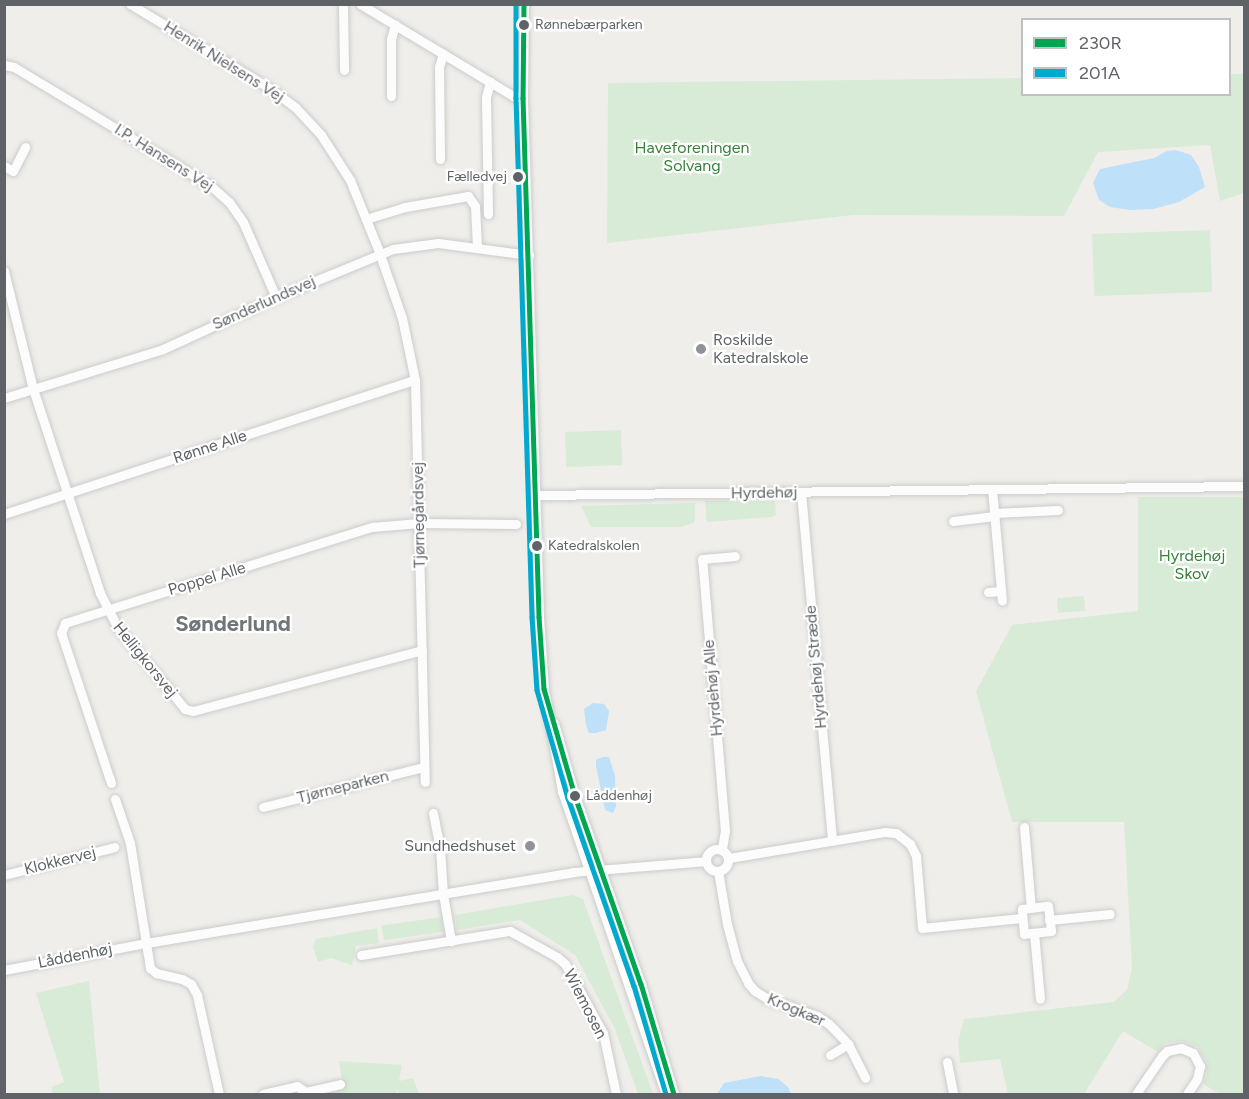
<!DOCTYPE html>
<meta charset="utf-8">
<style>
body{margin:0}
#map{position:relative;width:1249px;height:1099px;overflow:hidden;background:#efeeea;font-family:Figtree,sans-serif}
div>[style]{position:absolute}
.green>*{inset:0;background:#d8ebd6;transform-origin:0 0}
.water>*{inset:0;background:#bfe0f9}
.roads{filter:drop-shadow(0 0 2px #cbcccc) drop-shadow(0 0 2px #cbcccc)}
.minor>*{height:9px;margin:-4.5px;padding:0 4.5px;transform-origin:4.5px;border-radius:4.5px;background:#fdfcfc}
.minor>.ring{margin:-4.5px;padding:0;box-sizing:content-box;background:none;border:9px solid #fdfcfc;border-radius:50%}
.bus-1>*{height:4.5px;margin:-2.25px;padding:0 2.25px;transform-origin:2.25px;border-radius:2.25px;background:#00a651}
.bus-2>*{height:4.5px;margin:-2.25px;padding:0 2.25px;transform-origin:2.25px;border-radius:2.25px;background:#00a9ce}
.dots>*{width:16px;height:16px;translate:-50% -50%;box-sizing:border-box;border:3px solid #fff;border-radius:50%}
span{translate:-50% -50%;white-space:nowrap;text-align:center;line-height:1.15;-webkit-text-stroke:4.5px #fff;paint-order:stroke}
.bus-label{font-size:14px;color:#5f6368}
.left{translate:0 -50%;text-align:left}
.right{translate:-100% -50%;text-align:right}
.street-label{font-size:16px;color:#5f6368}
.park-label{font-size:16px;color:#348238}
.poi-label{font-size:16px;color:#5f6368}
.district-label{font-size:22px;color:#70757a;font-weight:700}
.frame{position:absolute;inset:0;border:6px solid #5f6368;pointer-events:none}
.legend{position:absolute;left:1021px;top:18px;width:210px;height:78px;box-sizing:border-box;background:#fff;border:2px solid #bfc1c3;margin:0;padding:8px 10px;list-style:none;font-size:18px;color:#5f6368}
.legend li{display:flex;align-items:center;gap:12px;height:30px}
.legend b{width:30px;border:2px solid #bfc1c3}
</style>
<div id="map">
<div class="green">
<i style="clip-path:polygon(1230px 74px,1244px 74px,1244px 193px,1220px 201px,1210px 145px,1098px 152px,1064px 216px,853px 215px,607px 243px,608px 83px,1022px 78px,1022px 94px,1230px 94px)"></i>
<i style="left:1210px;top:230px;width:62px;height:118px;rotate:88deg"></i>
<i style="left:621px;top:430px;width:35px;height:56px;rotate:88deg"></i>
<i style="clip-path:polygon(1138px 497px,1244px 497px,1244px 1094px,1220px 1094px,1203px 1084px,1207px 1074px,1205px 1060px,1198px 1047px,1182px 1041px,1165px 1043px,1158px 1052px,1123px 1031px,1084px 1094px,1008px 1094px,1000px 1059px,960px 1063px,958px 1041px,964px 1019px,1114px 1002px,1127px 990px,1132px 968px,1124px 822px,1012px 822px,976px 691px,1012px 625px,1138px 611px)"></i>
<i style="clip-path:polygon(705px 501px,775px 501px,776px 515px,772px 517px,707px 522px)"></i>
<i style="clip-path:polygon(695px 503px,695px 522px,681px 527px,591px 527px,581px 506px)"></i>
<i style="left:1084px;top:596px;width:15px;height:27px;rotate:86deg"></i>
<i style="clip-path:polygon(572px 895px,583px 899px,653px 1094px,638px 1094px,615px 1029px,575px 955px,520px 920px,457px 930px,455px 915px)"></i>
<i style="left:442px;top:917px;width:15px;height:61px;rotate:82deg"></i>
<i style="clip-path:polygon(377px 928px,379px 943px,356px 946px,352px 965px,331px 958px,318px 962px,313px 947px,316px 939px)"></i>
<i style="clip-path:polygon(89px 981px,100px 1094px,52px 1094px,52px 1087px,64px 1082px,36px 993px)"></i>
<i style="clip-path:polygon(339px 1061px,402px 1065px,399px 1081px,413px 1078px,419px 1094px,398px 1094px,398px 1089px,396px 1094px,327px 1094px,343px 1087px)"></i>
</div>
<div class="water">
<i style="clip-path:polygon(1176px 150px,1191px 155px,1199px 167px,1205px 187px,1179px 202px,1153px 209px,1130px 210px,1110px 207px,1099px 200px,1093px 183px,1100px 169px,1154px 158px,1167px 151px)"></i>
<i style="clip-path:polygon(593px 703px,604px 704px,609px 711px,606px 730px,596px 733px,589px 733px,586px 725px,584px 709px)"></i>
<i style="clip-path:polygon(603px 757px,609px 757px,615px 776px,616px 806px,613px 813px,605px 810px,596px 766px,596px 760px)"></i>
<i style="clip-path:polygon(761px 1076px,778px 1079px,788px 1087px,791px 1094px,717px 1094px,724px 1083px)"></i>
</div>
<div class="roads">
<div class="minor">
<i style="left:130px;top:4px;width:165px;rotate:31.1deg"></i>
<i style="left:271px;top:89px;width:31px;rotate:37deg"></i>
<i style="left:296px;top:108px;width:37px;rotate:47deg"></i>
<i style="left:321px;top:135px;width:54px;rotate:57.2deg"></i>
<i style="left:350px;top:180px;width:74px;rotate:67.9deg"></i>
<i style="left:378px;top:249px;width:73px;rotate:70.8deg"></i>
<i style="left:402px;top:318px;width:63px;rotate:78.2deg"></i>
<i style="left:415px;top:380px;width:402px;rotate:88.6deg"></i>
<i style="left:343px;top:4px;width:66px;rotate:89.1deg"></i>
<i style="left:360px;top:4px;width:179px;rotate:31deg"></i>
<i style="left:513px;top:96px;width:10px;rotate:11deg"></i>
<i style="left:524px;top:4px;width:94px;rotate:90.6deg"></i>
<i style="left:523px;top:98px;width:519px;rotate:88.23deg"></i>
<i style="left:539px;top:617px;width:72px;rotate:86deg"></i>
<i style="left:544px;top:689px;width:104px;rotate:80deg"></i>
<i style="left:562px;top:791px;width:320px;rotate:71.1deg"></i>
<i style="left:4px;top:65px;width:10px;rotate:11deg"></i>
<i style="left:14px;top:67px;width:230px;rotate:31.1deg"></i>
<i style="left:211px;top:186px;width:24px;rotate:42deg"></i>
<i style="left:229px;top:202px;width:24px;rotate:55deg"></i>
<i style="left:243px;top:222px;width:82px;rotate:66.3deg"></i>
<i style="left:391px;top:96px;width:57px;rotate:-90deg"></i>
<i style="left:391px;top:39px;width:15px;rotate:-74deg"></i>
<i style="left:440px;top:159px;width:92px;rotate:-90.6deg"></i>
<i style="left:439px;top:67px;width:14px;rotate:-73deg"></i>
<i style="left:4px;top:166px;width:10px;rotate:29deg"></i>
<i style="left:13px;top:171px;width:27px;rotate:-63deg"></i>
<i style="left:488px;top:214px;width:117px;rotate:-91deg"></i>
<i style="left:486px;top:97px;width:16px;rotate:-75deg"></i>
<i style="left:366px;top:219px;width:41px;rotate:-17.1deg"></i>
<i style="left:405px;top:207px;width:64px;rotate:-9.9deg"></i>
<i style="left:468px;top:196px;width:12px;rotate:55deg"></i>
<i style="left:475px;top:206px;width:41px;rotate:87.2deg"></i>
<i style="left:4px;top:271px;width:122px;rotate:76.2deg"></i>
<i style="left:33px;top:389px;width:215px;rotate:71.8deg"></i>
<i style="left:100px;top:593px;width:38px;rotate:63deg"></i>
<i style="left:117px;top:627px;width:107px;rotate:50.3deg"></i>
<i style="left:185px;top:709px;width:8px;rotate:14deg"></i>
<i style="left:193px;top:711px;width:237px;rotate:-14.9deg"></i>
<i style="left:4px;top:398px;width:166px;rotate:-17.1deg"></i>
<i style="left:163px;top:349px;width:124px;rotate:-24.7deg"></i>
<i style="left:276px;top:297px;width:126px;rotate:-22.3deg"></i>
<i style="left:393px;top:249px;width:45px;rotate:-7.6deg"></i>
<i style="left:438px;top:243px;width:92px;rotate:7.5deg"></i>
<i style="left:992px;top:489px;width:112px;rotate:84.9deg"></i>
<i style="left:801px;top:492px;width:350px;rotate:84.9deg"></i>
<i style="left:537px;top:495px;width:707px;rotate:-0.73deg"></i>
<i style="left:994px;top:513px;width:64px;rotate:-2.7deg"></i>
<i style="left:4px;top:514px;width:432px;rotate:-18.1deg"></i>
<i style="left:953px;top:521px;width:42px;rotate:-6.8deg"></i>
<i style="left:988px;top:592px;width:13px;rotate:-4deg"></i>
<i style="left:554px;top:723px;width:76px;rotate:74deg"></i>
<i style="left:575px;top:796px;width:199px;rotate:70.7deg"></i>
<i style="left:641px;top:984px;width:115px;rotate:73.3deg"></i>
<i style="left:111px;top:783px;width:158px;rotate:-108.4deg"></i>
<i style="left:61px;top:633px;width:11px;rotate:-68deg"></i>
<i style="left:65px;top:623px;width:322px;rotate:-17.4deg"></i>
<i style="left:372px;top:527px;width:47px;rotate:-4.9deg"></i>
<i style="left:419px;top:523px;width:97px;rotate:0.6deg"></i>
<i style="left:115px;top:799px;width:46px;rotate:71.2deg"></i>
<i style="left:130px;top:843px;width:127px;rotate:80.9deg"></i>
<i style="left:150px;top:968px;width:8px;rotate:40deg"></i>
<i style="left:156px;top:973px;width:27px;rotate:13deg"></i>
<i style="left:182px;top:979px;width:10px;rotate:29deg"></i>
<i style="left:191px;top:984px;width:13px;rotate:61deg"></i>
<i style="left:197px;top:995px;width:101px;rotate:77.5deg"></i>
<i style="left:263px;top:807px;width:166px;rotate:-14deg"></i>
<i style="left:433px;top:813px;width:36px;rotate:79deg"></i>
<i style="left:440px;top:848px;width:46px;rotate:86.3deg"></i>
<i style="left:443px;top:894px;width:48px;rotate:80.3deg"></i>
<i style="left:1024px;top:827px;width:81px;rotate:85.1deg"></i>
<i class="ring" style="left:706px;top:849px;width:13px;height:13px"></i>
<i style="left:722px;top:849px;width:18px;rotate:-81deg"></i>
<i style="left:725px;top:831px;width:273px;rotate:-94.8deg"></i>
<i style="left:702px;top:559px;width:33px;rotate:-5deg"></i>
<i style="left:729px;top:858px;width:157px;rotate:-9.5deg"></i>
<i style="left:884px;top:832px;width:12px;rotate:5deg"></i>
<i style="left:896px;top:833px;width:18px;rotate:38deg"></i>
<i style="left:910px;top:844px;width:13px;rotate:63deg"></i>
<i style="left:916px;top:856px;width:72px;rotate:85.2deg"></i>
<i style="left:922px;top:928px;width:100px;rotate:-5.7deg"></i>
<i style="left:718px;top:871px;width:54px;rotate:80.4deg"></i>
<i style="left:727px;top:924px;width:38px;rotate:75deg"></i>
<i style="left:737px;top:961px;width:25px;rotate:63deg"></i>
<i style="left:748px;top:983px;width:11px;rotate:49deg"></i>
<i style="left:755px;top:991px;width:13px;rotate:32deg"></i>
<i style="left:766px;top:998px;width:54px;rotate:19.4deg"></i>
<i style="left:817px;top:1016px;width:14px;rotate:34deg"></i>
<i style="left:829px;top:1024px;width:28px;rotate:46deg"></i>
<i style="left:848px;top:1044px;width:38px;rotate:63deg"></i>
<i style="left:4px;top:875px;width:114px;rotate:-14.2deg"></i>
<i style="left:1048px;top:906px;width:25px;rotate:83deg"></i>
<i style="left:1051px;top:931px;width:27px;rotate:174deg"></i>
<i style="left:1024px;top:934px;width:25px;rotate:-95deg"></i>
<i style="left:1022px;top:909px;width:26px;rotate:-7deg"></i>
<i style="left:1049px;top:920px;width:61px;rotate:-5.6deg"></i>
<i style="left:1034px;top:933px;width:66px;rotate:84.8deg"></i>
<i style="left:361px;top:955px;width:151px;rotate:-9.2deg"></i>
<i style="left:510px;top:931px;width:54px;rotate:29deg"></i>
<i style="left:557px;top:957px;width:11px;rotate:41deg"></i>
<i style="left:565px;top:964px;width:79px;rotate:61.2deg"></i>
<i style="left:603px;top:1033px;width:62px;rotate:78deg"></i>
<i style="left:4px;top:970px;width:145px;rotate:-10.8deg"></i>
<i style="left:146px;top:943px;width:433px;rotate:-9.4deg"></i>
<i style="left:573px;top:872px;width:133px;rotate:-4.7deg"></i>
<i style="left:830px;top:1055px;width:21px;rotate:-31deg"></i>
<i style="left:947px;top:1062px;width:33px;rotate:79deg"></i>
<i style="left:263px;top:1094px;width:35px;rotate:-13deg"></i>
<i style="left:297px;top:1086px;width:11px;rotate:34deg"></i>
<i style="left:306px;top:1092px;width:35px;rotate:-13deg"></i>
<i style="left:1136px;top:1094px;width:46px;rotate:-55.6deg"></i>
<i style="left:1162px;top:1056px;width:7px;rotate:-45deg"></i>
<i style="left:1167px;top:1051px;width:14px;rotate:-12deg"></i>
<i style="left:1181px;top:1048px;width:13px;rotate:23deg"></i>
<i style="left:1193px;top:1053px;width:15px;rotate:62deg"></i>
<i style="left:1200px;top:1066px;width:13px;rotate:103deg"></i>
<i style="left:1197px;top:1079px;width:18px;rotate:124deg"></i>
</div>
</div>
<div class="bus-1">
<i style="left:524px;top:4px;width:94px;rotate:90.6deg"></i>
<i style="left:523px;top:98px;width:519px;rotate:88.23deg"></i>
<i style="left:539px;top:617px;width:72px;rotate:86deg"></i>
<i style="left:544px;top:689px;width:111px;rotate:73.8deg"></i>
<i style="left:575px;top:796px;width:199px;rotate:70.7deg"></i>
<i style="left:641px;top:984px;width:115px;rotate:73.3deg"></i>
</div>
<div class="bus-2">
<i style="left:516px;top:4px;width:94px;rotate:90deg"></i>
<i style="left:516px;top:98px;width:519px;rotate:88.23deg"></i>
<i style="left:532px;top:617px;width:73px;rotate:86.1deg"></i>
<i style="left:537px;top:690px;width:112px;rotate:74deg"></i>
<i style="left:568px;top:798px;width:199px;rotate:70.7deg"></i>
<i style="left:634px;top:986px;width:113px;rotate:73.5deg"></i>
</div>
<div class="dots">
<i style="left:524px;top:25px;background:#5f6368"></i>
<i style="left:518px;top:177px;background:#5f6368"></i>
<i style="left:701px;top:349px;background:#919496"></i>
<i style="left:537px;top:546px;background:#5f6368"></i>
<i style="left:575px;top:796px;background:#5f6368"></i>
<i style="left:530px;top:846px;background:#919496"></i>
</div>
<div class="bus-label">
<span class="left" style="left:535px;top:25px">Rønnebærparken</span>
<span class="right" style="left:507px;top:177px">Fælledvej</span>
<span class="left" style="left:548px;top:546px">Katedralskolen</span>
<span class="left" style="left:586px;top:796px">Låddenhøj</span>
</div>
<div class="street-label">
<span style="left:224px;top:62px;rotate:32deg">Henrik Nielsens Vej</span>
<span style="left:164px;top:158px;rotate:32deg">I.P. Hansens Vej</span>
<span style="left:264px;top:303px;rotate:-24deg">Sønderlundsvej</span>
<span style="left:210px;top:447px;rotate:-18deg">Rønne Alle</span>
<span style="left:764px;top:493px;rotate:-1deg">Hyrdehøj</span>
<span style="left:419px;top:515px;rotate:-91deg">Tjørnegårdsvej</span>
<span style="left:207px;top:579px;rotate:-17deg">Poppel Alle</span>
<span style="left:145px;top:660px;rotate:51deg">Helligkorsvej</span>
<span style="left:816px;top:667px;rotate:-95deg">Hyrdehøj Stræde</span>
<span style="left:713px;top:688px;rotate:-95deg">Hyrdehøj Alle</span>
<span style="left:343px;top:787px;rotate:-14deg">Tjørneparken</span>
<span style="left:60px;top:861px;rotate:-14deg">Klokkervej</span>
<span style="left:75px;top:956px;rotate:-11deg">Låddenhøj</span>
<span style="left:585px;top:1004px;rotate:63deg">Wiemosen</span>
<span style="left:796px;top:1010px;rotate:23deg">Krogkær</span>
</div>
<div class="park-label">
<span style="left:692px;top:157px">Haveforeningen<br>Solvang</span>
<span style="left:1192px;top:565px">Hyrdehøj<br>Skov</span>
</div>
<div class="poi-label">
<span class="left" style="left:713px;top:349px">Roskilde<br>Katedralskole</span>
<span class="right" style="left:516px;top:846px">Sundhedshuset</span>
</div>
<div class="district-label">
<span style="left:233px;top:624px">Sønderlund</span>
</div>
<div class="frame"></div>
<ul class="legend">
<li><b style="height:8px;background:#00a651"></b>230R</li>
<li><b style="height:8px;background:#00a9ce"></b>201A</li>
</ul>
</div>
